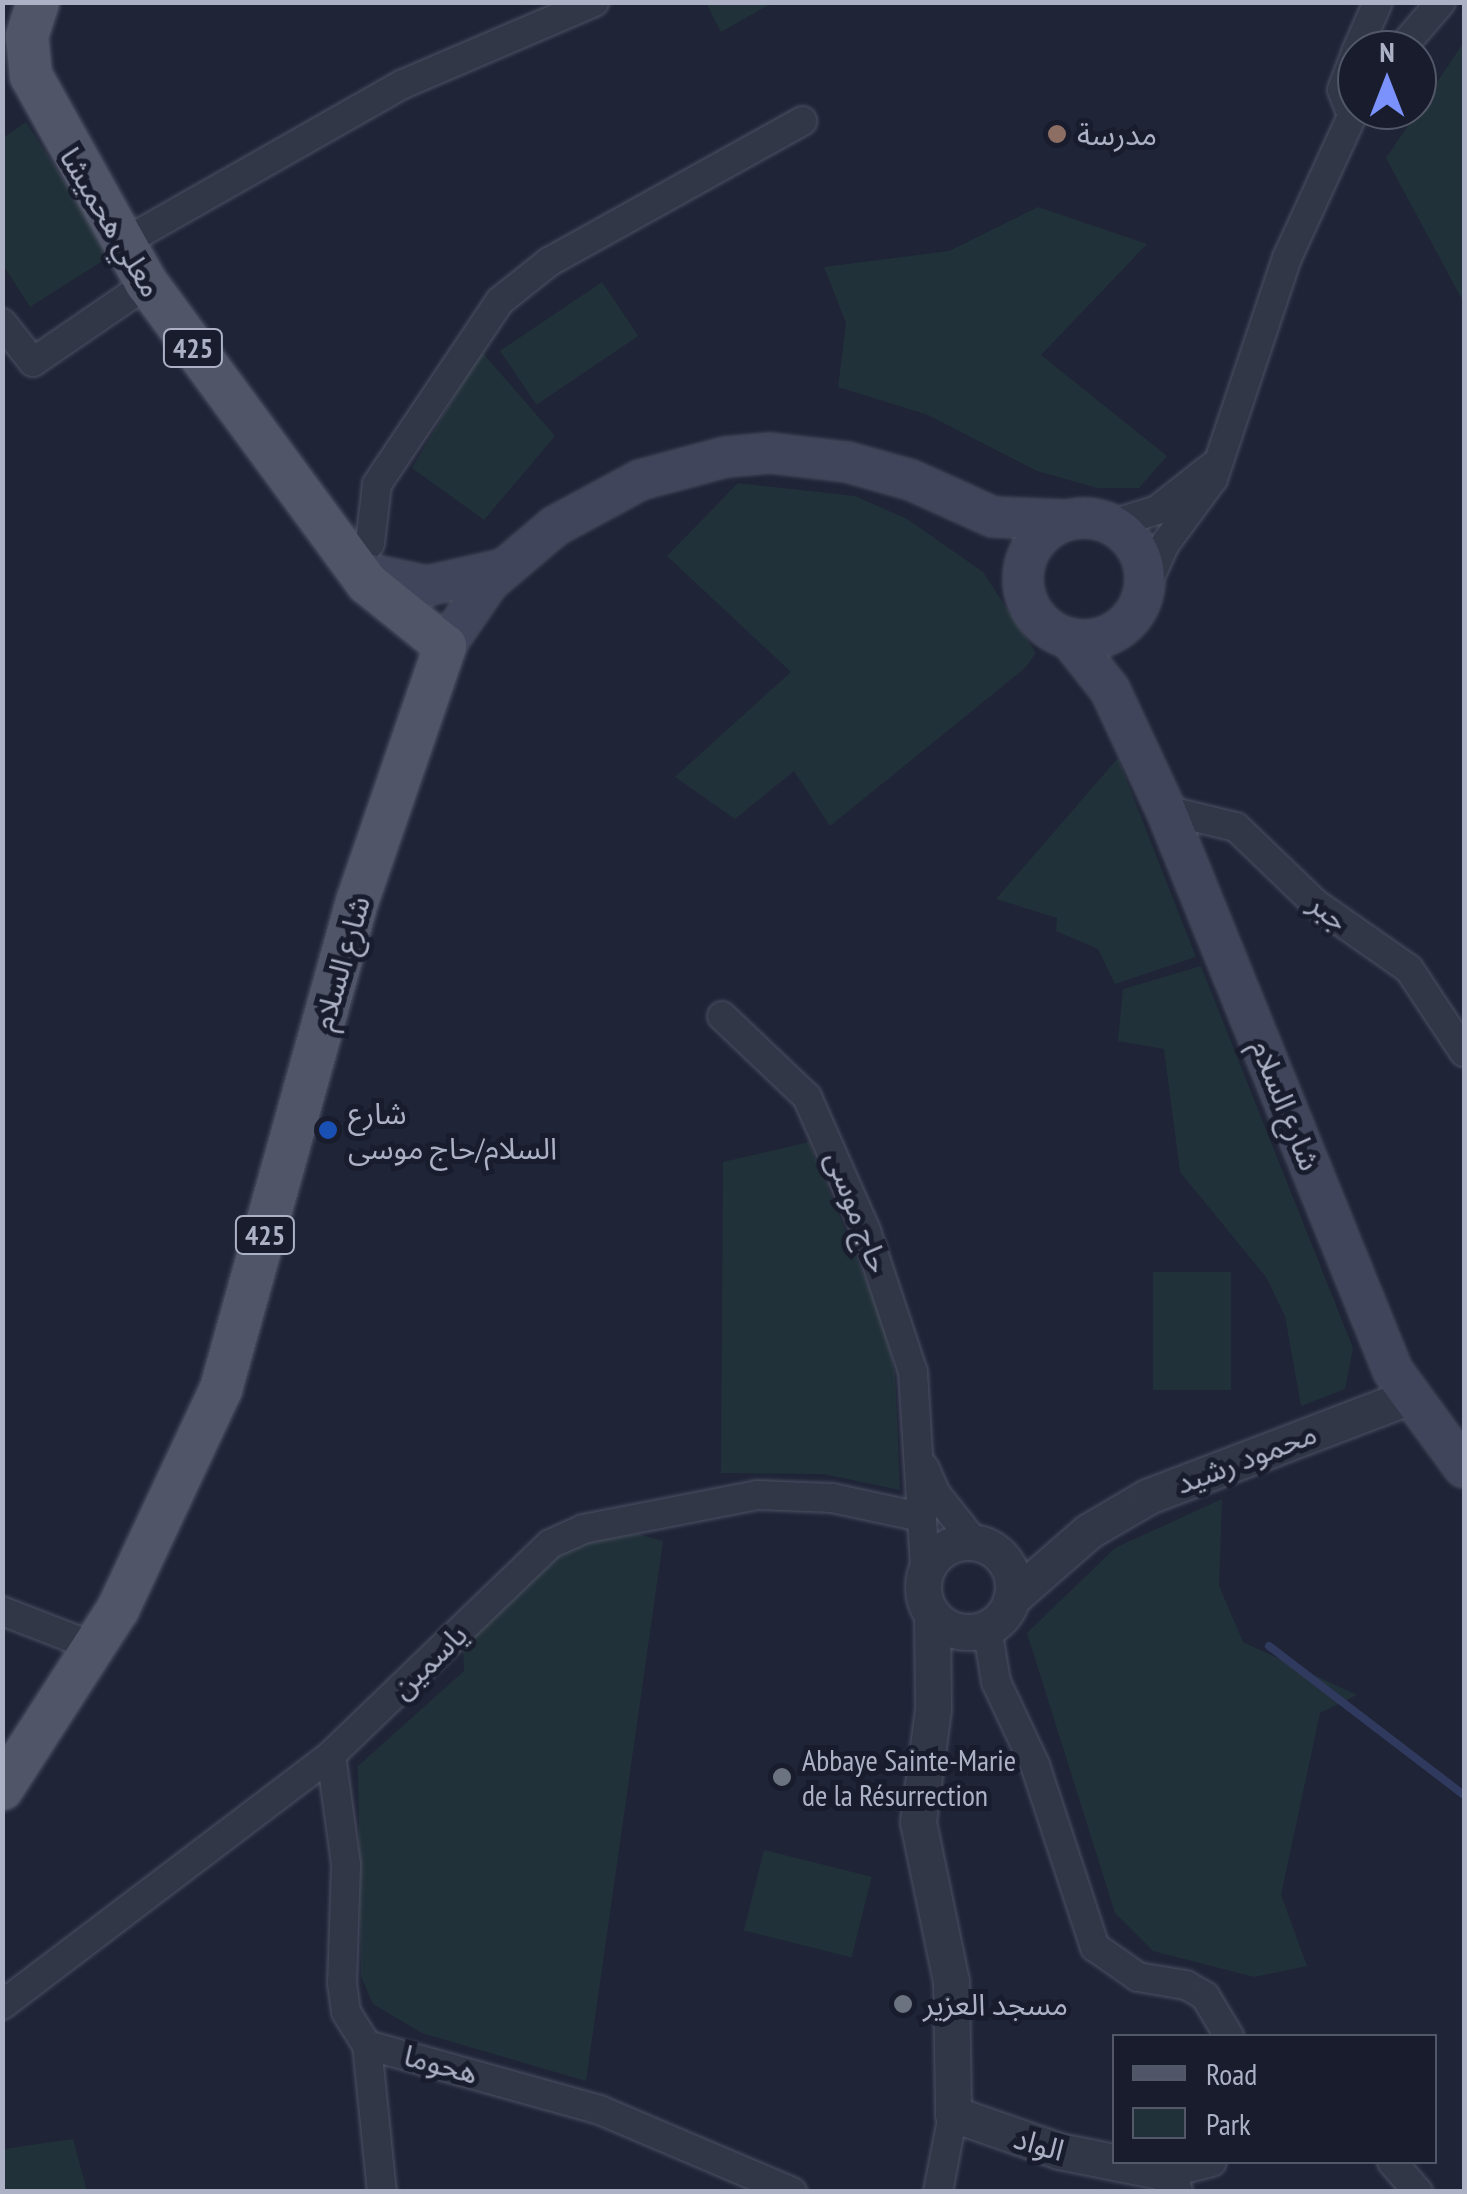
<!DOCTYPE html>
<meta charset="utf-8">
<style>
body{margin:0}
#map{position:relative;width:1467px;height:2194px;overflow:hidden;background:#1f2437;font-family:"PT Sans Narrow","Noto Sans Arabic",sans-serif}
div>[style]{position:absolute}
.green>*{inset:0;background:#213139;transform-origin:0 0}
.stream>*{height:8px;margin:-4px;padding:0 4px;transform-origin:4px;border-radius:4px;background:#303a5e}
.roads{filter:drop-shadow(0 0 2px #4d5163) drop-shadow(0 0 2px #4d5163)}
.minor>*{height:28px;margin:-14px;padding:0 14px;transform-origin:14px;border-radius:14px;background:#323748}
.tertiary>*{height:35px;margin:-17.5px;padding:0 17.5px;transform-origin:17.5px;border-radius:17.5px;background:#323748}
.tertiary>.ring{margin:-17.5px;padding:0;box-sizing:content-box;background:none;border:35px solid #323748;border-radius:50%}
.secondary>*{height:38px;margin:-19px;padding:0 19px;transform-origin:19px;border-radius:19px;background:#40455b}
.secondary>.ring{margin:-19px;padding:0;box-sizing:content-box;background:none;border:38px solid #40455b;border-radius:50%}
.primary>*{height:42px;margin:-21px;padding:0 21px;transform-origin:21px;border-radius:21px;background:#505568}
.dots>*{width:28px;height:28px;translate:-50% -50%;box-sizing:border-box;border:5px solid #181c2c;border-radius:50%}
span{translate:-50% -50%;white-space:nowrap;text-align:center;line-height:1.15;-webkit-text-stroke:10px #181c2c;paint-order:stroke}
.shield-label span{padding:2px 8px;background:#181c2c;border:2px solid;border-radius:8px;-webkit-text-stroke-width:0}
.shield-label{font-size:28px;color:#acb1c5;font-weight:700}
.poi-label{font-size:30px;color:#acb1c5}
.left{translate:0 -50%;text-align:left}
.street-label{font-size:30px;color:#acb1c5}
.frame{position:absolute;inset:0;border:5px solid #acb1c5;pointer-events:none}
.legend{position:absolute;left:1112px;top:2034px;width:325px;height:130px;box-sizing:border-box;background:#181c2c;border:2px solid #535869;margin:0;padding:12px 18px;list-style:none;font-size:30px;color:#acb1c5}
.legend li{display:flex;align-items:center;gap:20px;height:50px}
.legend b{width:50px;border:2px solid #535869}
.north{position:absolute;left:1337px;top:30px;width:100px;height:100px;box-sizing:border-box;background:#181c2c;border:2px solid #535869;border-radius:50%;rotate:0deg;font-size:28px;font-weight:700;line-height:40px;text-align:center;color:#acb1c5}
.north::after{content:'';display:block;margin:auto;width:35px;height:45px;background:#7b92fc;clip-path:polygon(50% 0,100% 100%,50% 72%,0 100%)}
</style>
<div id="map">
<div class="green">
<i style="clip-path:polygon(706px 3px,772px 3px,721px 32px)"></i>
<i style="clip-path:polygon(1464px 42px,1464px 303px,1386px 158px)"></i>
<i style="clip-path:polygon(26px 122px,112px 255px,30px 307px,3px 265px,3px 138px)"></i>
<i style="clip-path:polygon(1038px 207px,1147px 244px,1041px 355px,1167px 456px,1139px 488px,1097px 488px,1037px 471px,928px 415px,838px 387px,846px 323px,824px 267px,949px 251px)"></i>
<i style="left:602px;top:282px;width:65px;height:123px;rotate:56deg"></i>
<i style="clip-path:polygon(481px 351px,555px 436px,484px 520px,412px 468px)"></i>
<i style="clip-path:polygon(738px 483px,855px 496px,907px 519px,983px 572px,1036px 653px,1025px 668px,830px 826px,794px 771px,735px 819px,675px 777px,791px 672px,667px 556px)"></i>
<i style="clip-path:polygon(1118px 758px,1196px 957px,1115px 984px,1098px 949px,1056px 931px,1057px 918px,996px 899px)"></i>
<i style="clip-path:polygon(1201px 966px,1353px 1348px,1345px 1389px,1301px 1406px,1285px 1316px,1266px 1277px,1180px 1172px,1164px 1049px,1118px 1041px,1123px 989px)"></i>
<i style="clip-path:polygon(809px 1142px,882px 1320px,895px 1373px,900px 1490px,823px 1474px,721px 1473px,723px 1162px)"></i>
<i style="left:1231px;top:1272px;width:118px;height:78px;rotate:90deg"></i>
<i style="clip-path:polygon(1222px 1499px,1219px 1586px,1243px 1642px,1357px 1695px,1320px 1713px,1281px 1895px,1307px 1966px,1254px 1977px,1153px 1951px,1115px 1913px,1027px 1633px,1115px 1548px)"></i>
<i style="clip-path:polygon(639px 1534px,663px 1541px,586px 2081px,422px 2033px,373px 2004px,361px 1976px,358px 1766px,464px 1671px,463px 1648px,554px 1556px,583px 1543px)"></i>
<i style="left:764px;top:1850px;width:111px;height:83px;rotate:14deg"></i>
<i style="clip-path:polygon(73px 2139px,87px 2191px,3px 2191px,3px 2149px)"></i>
</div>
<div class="stream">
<i style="left:1269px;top:1646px;width:245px;rotate:37.4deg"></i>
</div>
<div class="roads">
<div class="minor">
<i style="left:1357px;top:50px;width:52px;rotate:-66.4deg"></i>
<i style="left:1400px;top:50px;width:63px;rotate:-49.5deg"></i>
<i style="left:1351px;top:113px;width:25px;rotate:-111deg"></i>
<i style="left:1342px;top:90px;width:43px;rotate:-69.4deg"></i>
<i style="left:123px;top:243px;width:322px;rotate:-29.6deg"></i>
<i style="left:403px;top:84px;width:208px;rotate:-23.2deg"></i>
<i style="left:2px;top:323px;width:50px;rotate:51.5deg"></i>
<i style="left:33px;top:362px;width:138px;rotate:-34.4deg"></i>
<i style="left:1112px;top:524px;width:47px;rotate:-17.3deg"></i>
<i style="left:1157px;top:510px;width:71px;rotate:-38.2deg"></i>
<i style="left:353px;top:566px;width:29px;rotate:-54deg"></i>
<i style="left:370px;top:543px;width:59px;rotate:-83.2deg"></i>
<i style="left:377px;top:484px;width:220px;rotate:-56.1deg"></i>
<i style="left:500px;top:301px;width:63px;rotate:-38.5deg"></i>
<i style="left:549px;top:262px;width:290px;rotate:-29.1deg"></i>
<i style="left:1145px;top:588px;width:48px;rotate:-65.6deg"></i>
<i style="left:1165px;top:544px;width:81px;rotate:-53.6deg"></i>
<i style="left:1213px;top:479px;width:233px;rotate:-71.5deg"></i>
<i style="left:1287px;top:258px;width:168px;rotate:-65.4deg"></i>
<i style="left:1166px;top:810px;width:72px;rotate:13.7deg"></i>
<i style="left:1236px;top:827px;width:111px;rotate:43.9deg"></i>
<i style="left:1316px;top:904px;width:113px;rotate:35deg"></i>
<i style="left:1409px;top:969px;width:100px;rotate:56.5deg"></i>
<i style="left:722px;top:1016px;width:117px;rotate:43.6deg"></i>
<i style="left:807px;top:1097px;width:146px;rotate:66.2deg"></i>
<i style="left:866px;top:1231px;width:149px;rotate:71.6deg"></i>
<i style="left:913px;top:1372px;width:199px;rotate:86.5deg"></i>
<i style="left:924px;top:1467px;width:30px;rotate:66deg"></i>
<i style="left:936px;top:1494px;width:63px;rotate:51.5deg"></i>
<i style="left:2px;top:1611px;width:100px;rotate:21.2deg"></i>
<i style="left:987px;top:1628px;width:55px;rotate:80.5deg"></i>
<i style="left:996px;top:1682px;width:92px;rotate:64.8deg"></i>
<i style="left:1035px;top:1765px;width:192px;rotate:71.8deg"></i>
<i style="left:1095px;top:1947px;width:52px;rotate:34.9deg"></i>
<i style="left:1138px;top:1977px;width:49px;rotate:9.5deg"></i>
<i style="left:1186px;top:1985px;width:22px;rotate:30deg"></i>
<i style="left:1205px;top:1996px;width:47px;rotate:59deg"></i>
<i style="left:331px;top:1755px;width:111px;rotate:82.2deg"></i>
<i style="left:346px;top:1865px;width:118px;rotate:91.9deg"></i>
<i style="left:342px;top:1983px;width:29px;rotate:82deg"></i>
<i style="left:346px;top:2012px;width:39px;rotate:58deg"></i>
<i style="left:367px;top:2045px;width:242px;rotate:15.6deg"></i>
<i style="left:600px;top:2110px;width:209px;rotate:23.1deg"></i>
<i style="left:2px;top:2005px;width:413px;rotate:-37.2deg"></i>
<i style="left:331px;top:1755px;width:304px;rotate:-43.9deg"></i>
<i style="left:550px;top:1544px;width:36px;rotate:-24deg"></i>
<i style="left:583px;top:1529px;width:178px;rotate:-11deg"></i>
<i style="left:758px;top:1495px;width:74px;rotate:2.3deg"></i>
<i style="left:832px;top:1498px;width:91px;rotate:12.1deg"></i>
<i style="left:367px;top:2045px;width:148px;rotate:84.2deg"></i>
<i style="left:1392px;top:2162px;width:40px;rotate:49deg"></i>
<i style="left:1168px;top:2173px;width:45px;rotate:-14deg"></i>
<i style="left:938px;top:2192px;width:79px;rotate:-79.1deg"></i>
</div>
<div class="tertiary">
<i class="ring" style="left:923px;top:1542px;width:55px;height:55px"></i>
<i style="left:1011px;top:1599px;width:103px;rotate:-41.1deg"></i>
<i style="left:1089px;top:1531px;width:69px;rotate:-30.3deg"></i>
<i style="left:1149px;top:1496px;width:277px;rotate:-20.9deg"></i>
<i style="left:932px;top:1615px;width:94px;rotate:89.4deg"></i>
<i style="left:933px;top:1709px;width:114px;rotate:97.6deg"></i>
<i style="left:918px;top:1822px;width:162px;rotate:78.3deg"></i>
<i style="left:951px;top:1981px;width:133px;rotate:89.1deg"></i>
<i style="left:953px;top:2114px;width:112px;rotate:19.2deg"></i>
<i style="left:1059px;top:2151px;width:111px;rotate:11.4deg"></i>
<i style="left:1168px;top:2173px;width:20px;rotate:72deg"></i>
</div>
<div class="secondary">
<i class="ring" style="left:1023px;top:518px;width:84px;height:84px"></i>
<i style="left:357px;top:571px;width:72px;rotate:12.1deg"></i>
<i style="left:427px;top:586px;width:78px;rotate:-12.6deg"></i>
<i style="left:1069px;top:638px;width:66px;rotate:51.7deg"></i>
<i style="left:1110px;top:690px;width:132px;rotate:65deg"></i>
<i style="left:1166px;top:810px;width:605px;rotate:67.97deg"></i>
<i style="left:1393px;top:1371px;width:120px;rotate:53.8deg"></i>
<i style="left:445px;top:646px;width:78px;rotate:-55.5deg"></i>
<i style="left:489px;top:582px;width:87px;rotate:-40.3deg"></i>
<i style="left:555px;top:526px;width:97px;rotate:-28.4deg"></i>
<i style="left:640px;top:480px;width:89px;rotate:-15deg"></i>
<i style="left:726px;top:457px;width:44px;rotate:-5.2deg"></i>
<i style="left:770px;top:453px;width:78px;rotate:6.7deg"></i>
<i style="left:847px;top:462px;width:66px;rotate:15.7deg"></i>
<i style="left:911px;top:480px;width:90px;rotate:24.3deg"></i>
<i style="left:993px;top:517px;width:71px;rotate:2.4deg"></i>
</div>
<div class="primary">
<i style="left:2px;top:1789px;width:214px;rotate:-57.2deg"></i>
<i style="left:118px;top:1609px;width:243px;rotate:-64.9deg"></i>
<i style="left:221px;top:1389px;width:506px;rotate:-74.4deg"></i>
<i style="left:357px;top:902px;width:271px;rotate:-71deg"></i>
<i style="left:445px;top:646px;width:100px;rotate:-141.1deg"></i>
<i style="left:367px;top:583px;width:371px;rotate:-126.3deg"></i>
<i style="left:147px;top:284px;width:238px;rotate:-119.1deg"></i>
<i style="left:31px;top:76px;width:40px;rotate:-95.7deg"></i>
<i style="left:27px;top:36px;width:36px;rotate:-72deg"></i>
</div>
</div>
<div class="dots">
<i style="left:1057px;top:134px;background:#8d6e63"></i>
<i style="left:328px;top:1130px;background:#1a4fb4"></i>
<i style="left:782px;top:1777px;background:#6b7280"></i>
<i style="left:903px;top:2004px;background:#6b7280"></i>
</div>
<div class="shield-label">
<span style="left:193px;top:348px">425</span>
<span style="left:265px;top:1235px">425</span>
</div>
<div class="poi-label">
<span class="left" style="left:1077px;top:134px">مدرسة</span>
<span class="left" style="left:348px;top:1130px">شارع<br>السلام/حاج موسى</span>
<span class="left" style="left:802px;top:1777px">Abbaye Sainte-Marie<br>de la Résurrection</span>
<span class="left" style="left:923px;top:2004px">مسجد العزير</span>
</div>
<div class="street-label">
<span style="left:111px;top:222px;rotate:59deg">معلي هحميشا</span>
<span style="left:1329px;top:912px;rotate:39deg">جبر</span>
<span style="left:341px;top:963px;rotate:-74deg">شارع السلام</span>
<span style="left:1286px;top:1105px;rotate:68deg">شارع السلام</span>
<span style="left:858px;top:1212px;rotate:69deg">حاج موسى</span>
<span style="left:1246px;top:1458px;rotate:-21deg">محمود رشيد</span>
<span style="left:429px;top:1661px;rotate:-44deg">ياسمين</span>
<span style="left:441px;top:2064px;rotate:15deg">هحوما</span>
<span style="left:1039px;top:2144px;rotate:16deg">الواد</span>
</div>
<div class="frame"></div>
<ul class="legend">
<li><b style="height:12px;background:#505568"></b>Road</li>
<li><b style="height:28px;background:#213139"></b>Park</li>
</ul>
<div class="north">N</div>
</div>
